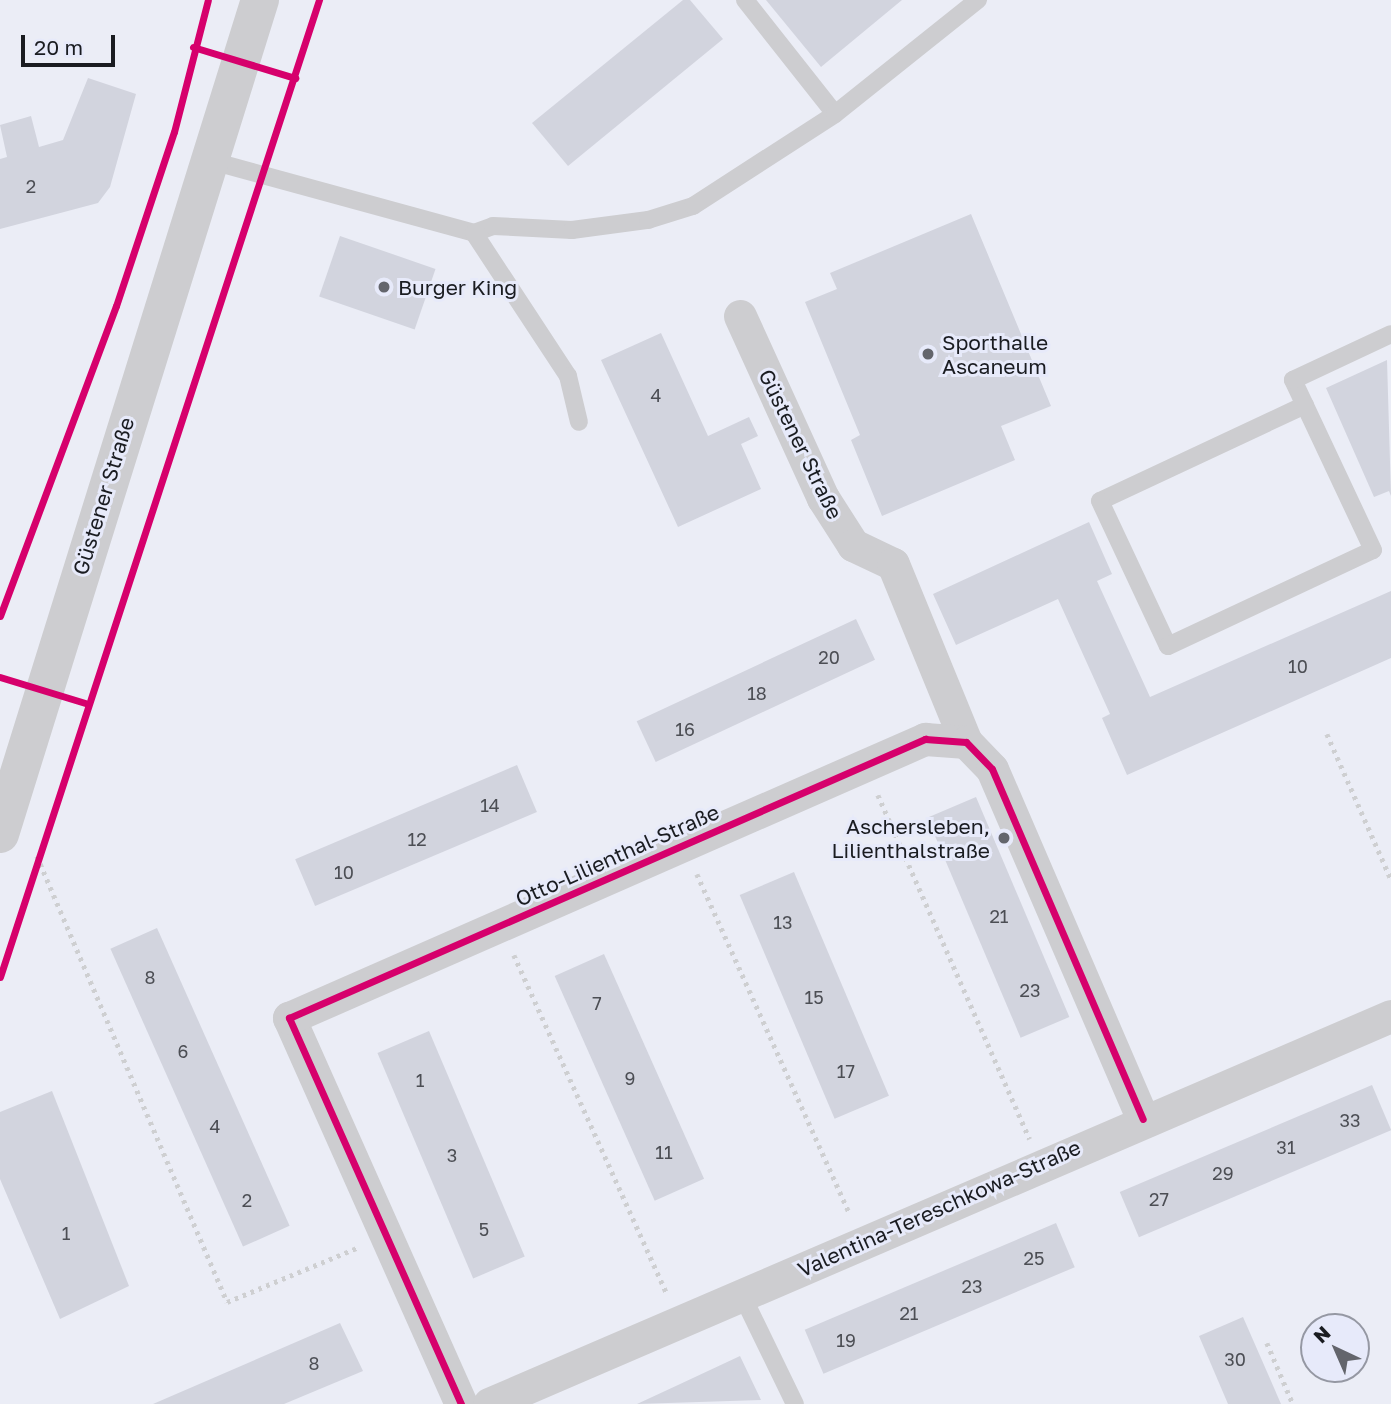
<!DOCTYPE html>
<meta charset="utf-8">
<style>
body{margin:0}
#map{position:relative;width:1391px;height:1404px;overflow:hidden;background:#ebedf6;font-family:"Golos Text",sans-serif}
div>[style]{position:absolute}
.building>*{inset:0;background:#d2d4de;transform-origin:0 0}
.path>*{height:4.5px;margin-top:-2.25px;transform-origin:0;background:repeating-linear-gradient(90deg,#cecfd1 0 3.5px,transparent 0 8.5px)}
.service>*{height:18px;margin:-9px;padding:0 9px;transform-origin:9px;border-radius:9px;background:#cdcdd0}
.minor>*{height:33px;margin:-16.5px;padding:0 16.5px;transform-origin:16.5px;border-radius:16.5px;background:#cdcdd0}
.secondary>*{height:38px;margin:-19px;padding:0 19px;transform-origin:19px;border-radius:19px;background:#cdcdd0}
.cycleway>*{height:7px;margin:-3.5px;padding:0 3.5px;transform-origin:3.5px;border-radius:3.5px;background:#d6006c}
.dots>*{width:19px;height:19px;translate:-50% -50%;box-sizing:border-box;border:4px solid #e7eafa;border-radius:50%}
span{translate:-50% -50%;white-space:nowrap;text-align:center;line-height:1.15;-webkit-text-stroke:6px #e7eafa;paint-order:stroke}
.number-label{font-size:18px;color:#4c4e54}
.number-label span{-webkit-text-stroke-width:0}
.poi-label{font-size:21px;color:#1a1c21}
.left{translate:0 -50%;text-align:left}
.right{translate:-100% -50%;text-align:right}
.street-label{font-size:21px;color:#1a1c21}
.north{position:absolute;left:1300px;top:1313px;width:70px;height:70px;box-sizing:border-box;background:#e7eafa;border:2px solid #9598a3;border-radius:50%;rotate:316deg;font-size:19px;font-weight:700;line-height:28px;text-align:center;color:#1a1c21}
.north::after{content:'';display:block;margin:auto;width:24px;height:32px;background:#63656c;clip-path:polygon(50% 0,100% 100%,50% 72%,0 100%)}
.scale{position:absolute;left:21px;top:35px;width:94px;height:32px;box-sizing:border-box;border:4px solid #1a1c21;border-top:0;padding-left:9px;font-size:21px;line-height:24px;white-space:nowrap;color:#1a1c21;-webkit-text-stroke:5px #e7eafa;paint-order:stroke}
</style>
<div id="map">
<div class="building">
<i style="clip-path:polygon(683px 0,690px 0,723px 39px,568px 166px,532px 123px)"></i>
<i style="clip-path:polygon(766px 0,902px 0,821px 67px)"></i>
<i style="clip-path:polygon(88px 78px,136px 94px,110px 187px,98px 203px,0 229px,0 159px,7px 157px,0 125px,31px 116px,39px 147px,63px 140px)"></i>
<i style="clip-path:polygon(971px 214px,1051px 406px,1001px 426px,1015px 460px,882px 516px,851px 440px,860px 435px,805px 302px,837px 289px,830px 273px)"></i>
<i style="left:340px;top:236px;width:101px;height:64px;rotate:19deg"></i>
<i style="clip-path:polygon(661px 333px,708px 436px,749px 417px,758px 436px,741px 444px,761px 489px,678px 527px,601px 360px)"></i>
<i style="clip-path:polygon(1387px 360px,1391px 496px,1389px 491px,1374px 497px,1326px 388px)"></i>
<i style="clip-path:polygon(1089px 522px,1112px 574px,1097px 581px,1150px 697px,1391px 591px,1391px 658px,1127px 775px,1102px 718px,1110px 714px,1058px 599px,956px 645px,933px 594px)"></i>
<i style="left:856px;top:619px;width:45px;height:242px;rotate:65deg"></i>
<i style="left:517px;top:765px;width:51px;height:241px;rotate:67deg"></i>
<i style="left:976px;top:797px;width:239px;height:53px;rotate:67deg"></i>
<i style="left:794px;top:872px;width:243px;height:59px;rotate:67deg"></i>
<i style="left:157px;top:928px;width:326px;height:51px;rotate:66deg"></i>
<i style="left:604px;top:954px;width:246px;height:54px;rotate:66deg"></i>
<i style="left:429px;top:1031px;width:245px;height:56px;rotate:67deg"></i>
<i style="left:1372px;top:1085px;width:49px;height:274px;rotate:67deg"></i>
<i style="clip-path:polygon(52px 1091px,129px 1286px,60px 1319px,0 1179px,0 1112px)"></i>
<i style="left:1056px;top:1223px;width:48px;height:273px;rotate:67deg"></i>
<i style="clip-path:polygon(1243px 1317px,1271px 1381px,1281px 1404px,1228px 1404px,1199px 1336px)"></i>
<i style="clip-path:polygon(340px 1323px,363px 1371px,284px 1404px,153px 1404px)"></i>
<i style="clip-path:polygon(740px 1356px,761px 1400px,637px 1404px,678px 1385px)"></i>
</div>
<div class="path">
<i style="left:1327px;top:734px;width:158px;rotate:66.2deg"></i>
<i style="left:878px;top:795px;width:376px;rotate:66.2deg"></i>
<i style="left:37px;top:856px;width:485px;rotate:66.9deg"></i>
<i style="left:227px;top:1302px;width:141px;rotate:-22.6deg"></i>
<i style="left:697px;top:874px;width:373px;rotate:65.8deg"></i>
<i style="left:514px;top:955px;width:372px;rotate:65.7deg"></i>
<i style="left:1267px;top:1343px;width:66px;rotate:66.9deg"></i>
</div>
<div class="service">
<i style="left:745px;top:0;width:145px;rotate:51.7deg"></i>
<i style="left:208px;top:160px;width:276px;rotate:15.3deg"></i>
<i style="left:474px;top:233px;width:171px;rotate:56.7deg"></i>
<i style="left:568px;top:376px;width:47px;rotate:76.6deg"></i>
<i style="left:474px;top:233px;width:20px;rotate:-20deg"></i>
<i style="left:493px;top:226px;width:79px;rotate:2.9deg"></i>
<i style="left:572px;top:230px;width:77px;rotate:-7.5deg"></i>
<i style="left:648px;top:220px;width:47px;rotate:-17.3deg"></i>
<i style="left:693px;top:206px;width:169px;rotate:-32.9deg"></i>
<i style="left:835px;top:114px;width:183px;rotate:-38.6deg"></i>
<i style="left:1305px;top:405px;width:226px;rotate:154.9deg"></i>
<i style="left:1100px;top:501px;width:160px;rotate:64.9deg"></i>
<i style="left:1168px;top:646px;width:226px;rotate:-25.1deg"></i>
<i style="left:1373px;top:550px;width:188px;rotate:-115.2deg"></i>
<i style="left:1293px;top:380px;width:108px;rotate:-25.1deg"></i>
<i style="left:742px;top:1295px;width:121px;rotate:64.1deg"></i>
</div>
<div class="minor">
<i style="left:740px;top:316px;width:200px;rotate:65.5deg"></i>
<i style="left:823px;top:498px;width:56px;rotate:57.4deg"></i>
<i style="left:853px;top:545px;width:44px;rotate:25.4deg"></i>
<i style="left:893px;top:564px;width:192px;rotate:67.7deg"></i>
<i style="left:461px;top:1404px;width:423px;rotate:-114deg"></i>
<i style="left:289px;top:1018px;width:695px;rotate:-23.69deg"></i>
<i style="left:925px;top:739px;width:41px;rotate:4.2deg"></i>
<i style="left:966px;top:742px;width:37px;rotate:46deg"></i>
<i style="left:992px;top:769px;width:381px;rotate:66.7deg"></i>
<i style="left:489px;top:1404px;width:982px;rotate:-23.28deg"></i>
</div>
<div class="secondary">
<i style="left:0;top:834px;width:874px;rotate:-72.69deg"></i>
</div>
<div class="cycleway">
<i style="left:193px;top:47px;width:107px;rotate:16.9deg"></i>
<i style="left:0;top:616px;width:331px;rotate:-69.5deg"></i>
<i style="left:116px;top:306px;width:183px;rotate:-71.6deg"></i>
<i style="left:174px;top:132px;width:136px;rotate:-75.6deg"></i>
<i style="left:0;top:677px;width:89px;rotate:17deg"></i>
<i style="left:0;top:977px;width:1028px;rotate:-71.92deg"></i>
<i style="left:461px;top:1404px;width:423px;rotate:-114deg"></i>
<i style="left:289px;top:1018px;width:695px;rotate:-23.69deg"></i>
<i style="left:925px;top:739px;width:41px;rotate:4.2deg"></i>
<i style="left:966px;top:742px;width:37px;rotate:46deg"></i>
<i style="left:992px;top:769px;width:381px;rotate:66.7deg"></i>
</div>
<div class="dots">
<i style="left:384px;top:287px;background:#63656c"></i>
<i style="left:928px;top:354px;background:#63656c"></i>
<i style="left:1004px;top:838px;background:#63656c"></i>
</div>
<div class="number-label">
<span style="left:31px;top:186px">2</span>
<span style="left:656px;top:395px">4</span>
<span style="left:829px;top:657px">20</span>
<span style="left:1298px;top:666px">10</span>
<span style="left:757px;top:693px">18</span>
<span style="left:685px;top:729px">16</span>
<span style="left:490px;top:805px">14</span>
<span style="left:417px;top:839px">12</span>
<span style="left:344px;top:872px">10</span>
<span style="left:999px;top:916px">21</span>
<span style="left:783px;top:922px">13</span>
<span style="left:150px;top:977px">8</span>
<span style="left:1030px;top:990px">23</span>
<span style="left:814px;top:997px">15</span>
<span style="left:597px;top:1003px">7</span>
<span style="left:183px;top:1051px">6</span>
<span style="left:846px;top:1071px">17</span>
<span style="left:630px;top:1078px">9</span>
<span style="left:420px;top:1080px">1</span>
<span style="left:1350px;top:1120px">33</span>
<span style="left:215px;top:1126px">4</span>
<span style="left:1286px;top:1147px">31</span>
<span style="left:664px;top:1152px">11</span>
<span style="left:452px;top:1155px">3</span>
<span style="left:1223px;top:1173px">29</span>
<span style="left:1159px;top:1199px">27</span>
<span style="left:247px;top:1200px">2</span>
<span style="left:484px;top:1229px">5</span>
<span style="left:66px;top:1233px">1</span>
<span style="left:1034px;top:1258px">25</span>
<span style="left:972px;top:1286px">23</span>
<span style="left:909px;top:1313px">21</span>
<span style="left:846px;top:1340px">19</span>
<span style="left:1235px;top:1359px">30</span>
<span style="left:314px;top:1363px">8</span>
</div>
<div class="poi-label">
<span class="left" style="left:398px;top:287px">Burger King</span>
<span class="left" style="left:942px;top:354px">Sporthalle<br>Ascaneum</span>
<span class="right" style="left:990px;top:838px">Aschersleben,<br>Lilienthalstraße</span>
</div>
<div class="street-label">
<span style="left:801px;top:444px;rotate:64deg">Güstener Straße</span>
<span style="left:103px;top:496px;rotate:-73deg">Güstener Straße</span>
<span style="left:617px;top:855px;rotate:-24deg">Otto-Lilienthal-Straße</span>
<span style="left:939px;top:1208px;rotate:-24deg">Valentina-Tereschkowa-Straße</span>
</div>
<div class="north">N</div>
<div class="scale">20 m</div>
</div>
